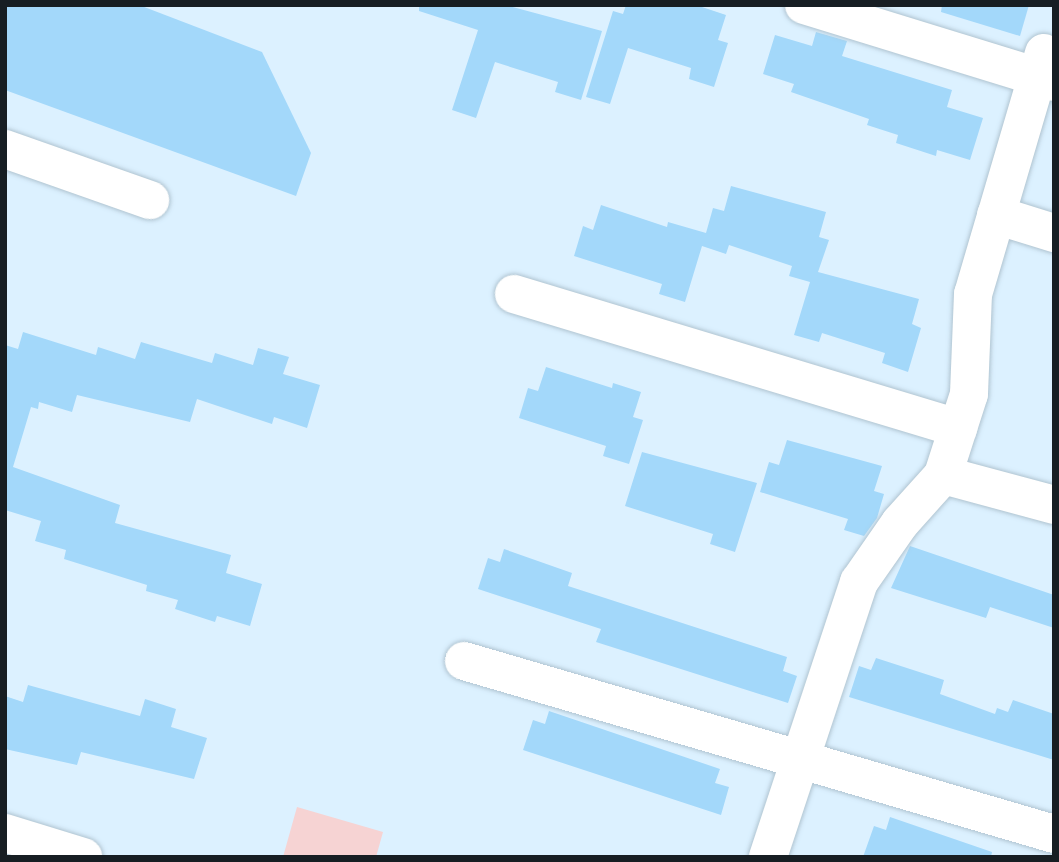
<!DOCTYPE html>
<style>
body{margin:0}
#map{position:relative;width:1059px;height:862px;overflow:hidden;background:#dcf1ff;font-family:"Roboto Serif",serif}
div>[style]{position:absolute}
.green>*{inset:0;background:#f6d3d3}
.building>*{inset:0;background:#a3d8fa}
.roads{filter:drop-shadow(0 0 2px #b0c4d1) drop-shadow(0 0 2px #b0c4d1)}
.minor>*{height:38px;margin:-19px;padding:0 19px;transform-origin:19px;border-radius:19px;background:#fff}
span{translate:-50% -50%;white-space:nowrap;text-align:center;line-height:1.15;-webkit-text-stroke:7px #dcf1ff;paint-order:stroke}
.frame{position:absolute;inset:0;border:7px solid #171e23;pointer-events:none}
</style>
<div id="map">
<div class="green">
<i style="clip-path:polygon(297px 807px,383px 832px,376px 857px,283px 857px)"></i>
</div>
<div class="building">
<i style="clip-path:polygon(5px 5px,139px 5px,262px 52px,311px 153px,296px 196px,5px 90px)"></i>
<i style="clip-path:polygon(419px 5px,505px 5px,602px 31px,581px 100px,555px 92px,558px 82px,495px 62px,476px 118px,452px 110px,478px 30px,419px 11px)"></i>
<i style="clip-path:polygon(626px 5px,696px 5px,726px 15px,718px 40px,728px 43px,714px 87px,689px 79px,691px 68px,628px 48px,610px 104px,586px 97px,613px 11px,623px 14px)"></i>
<i style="clip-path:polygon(942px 5px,1029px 5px,1020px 36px,941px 12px)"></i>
<i style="clip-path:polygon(816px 32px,847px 41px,842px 56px,952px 90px,947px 107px,983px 118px,970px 160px,937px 150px,936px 156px,896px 143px,898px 135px,867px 125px,869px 119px,791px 92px,794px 84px,763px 74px,775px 35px,812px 46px)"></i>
<i style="clip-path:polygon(731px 186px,826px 212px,819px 237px,829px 240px,818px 272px,919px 299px,912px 324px,921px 328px,908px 372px,882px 363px,885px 353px,822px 333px,819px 342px,794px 335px,810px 282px,789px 276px,792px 266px,729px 245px,726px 254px,702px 246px,685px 302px,659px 294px,662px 284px,574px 256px,583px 226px,593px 230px,601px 205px,667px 227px,668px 222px,706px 233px,713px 208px,724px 211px)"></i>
<i style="clip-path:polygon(23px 332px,96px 355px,98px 347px,135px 359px,141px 342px,212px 363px,215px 353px,253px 365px,258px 348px,289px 357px,283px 374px,320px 385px,307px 428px,274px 417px,272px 424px,197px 399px,190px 422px,77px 395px,72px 412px,39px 402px,38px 409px,31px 407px,13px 467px,120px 505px,115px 523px,231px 555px,226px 573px,262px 584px,250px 626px,217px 616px,215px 622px,175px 609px,178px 600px,146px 591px,147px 585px,64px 559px,66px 550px,35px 541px,41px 521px,5px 510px,5px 345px,18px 349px)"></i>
<i style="clip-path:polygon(546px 367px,612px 388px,613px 383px,641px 392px,633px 417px,643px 420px,629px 464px,603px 456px,606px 446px,519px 418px,528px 388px,538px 391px)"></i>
<i style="clip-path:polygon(787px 440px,882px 466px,874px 491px,884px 494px,877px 518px,864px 536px,844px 530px,848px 519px,760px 492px,769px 462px,779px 465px)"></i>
<i style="clip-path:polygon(642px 452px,757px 483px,735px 552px,710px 544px,713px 534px,625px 506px)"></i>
<i style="clip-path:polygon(910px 546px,1054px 595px,1054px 628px,990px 607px,986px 618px,891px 588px)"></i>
<i style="clip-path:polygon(504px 549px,572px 573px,568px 586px,787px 657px,783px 671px,797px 676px,788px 703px,596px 642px,601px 629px,478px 589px,488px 558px,500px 562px)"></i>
<i style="clip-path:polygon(876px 658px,944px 680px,940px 694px,995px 714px,997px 708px,1008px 712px,1013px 700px,1054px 714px,1054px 760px,849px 697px,859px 666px,871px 670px)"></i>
<i style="clip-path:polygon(28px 685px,140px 716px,145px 699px,176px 709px,171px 727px,207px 738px,194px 779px,81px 752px,77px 765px,5px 749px,5px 696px,23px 702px)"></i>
<i style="clip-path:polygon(549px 711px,720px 769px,715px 783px,729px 787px,721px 815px,523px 750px,533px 720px,545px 724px)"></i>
<i style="clip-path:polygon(890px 817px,992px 852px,991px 857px,863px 857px,874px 826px,886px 830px)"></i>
</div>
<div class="roads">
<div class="minor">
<i style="left:804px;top:5px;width:262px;rotate:17.1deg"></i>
<i style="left:1044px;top:53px;width:251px;rotate:106.4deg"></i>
<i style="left:973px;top:294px;width:100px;rotate:92.3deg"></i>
<i style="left:969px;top:394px;width:85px;rotate:107.8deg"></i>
<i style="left:943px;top:475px;width:115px;rotate:15.1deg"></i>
<i style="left:5px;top:149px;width:154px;rotate:19.4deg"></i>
<i style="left:996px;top:215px;width:61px;rotate:17.2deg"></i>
<i style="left:514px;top:294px;width:464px;rotate:16.8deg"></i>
<i style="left:464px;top:661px;width:615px;rotate:16.34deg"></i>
<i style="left:5px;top:833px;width:82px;rotate:17.1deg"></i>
<i style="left:768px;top:857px;width:290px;rotate:-71.7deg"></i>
<i style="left:859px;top:582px;width:72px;rotate:-55.2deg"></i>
<i style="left:900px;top:523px;width:64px;rotate:-48.1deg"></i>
</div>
</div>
<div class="frame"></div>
</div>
